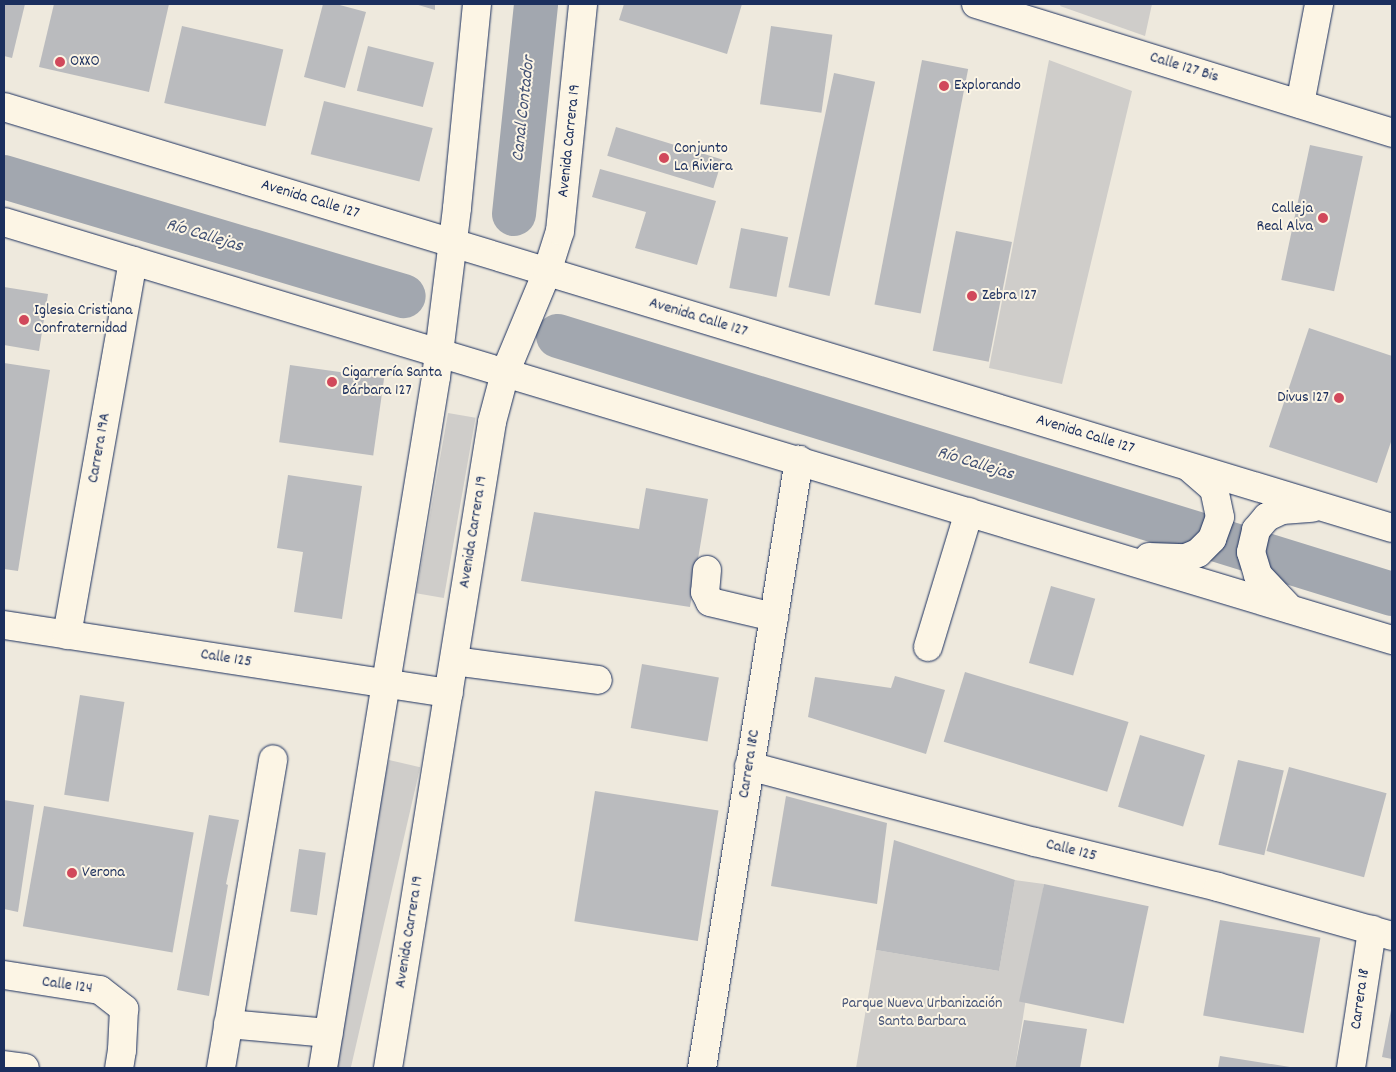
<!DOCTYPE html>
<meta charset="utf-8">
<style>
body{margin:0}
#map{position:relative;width:1396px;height:1072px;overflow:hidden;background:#eee9dd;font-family:Dekko,sans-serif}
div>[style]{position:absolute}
.green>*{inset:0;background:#cfcdca;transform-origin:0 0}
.river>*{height:44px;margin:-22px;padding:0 22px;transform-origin:22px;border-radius:22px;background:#a2a7af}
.building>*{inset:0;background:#babbbe;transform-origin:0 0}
.roads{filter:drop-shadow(0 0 1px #1b2f5e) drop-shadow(0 0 1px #1b2f5e)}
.minor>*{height:28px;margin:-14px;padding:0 14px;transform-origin:14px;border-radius:14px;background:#fcf5e5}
.major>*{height:28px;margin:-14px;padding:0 14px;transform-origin:14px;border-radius:14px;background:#fcf5e5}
.dots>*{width:14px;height:14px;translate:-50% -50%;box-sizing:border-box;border:2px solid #fcf5e5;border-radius:50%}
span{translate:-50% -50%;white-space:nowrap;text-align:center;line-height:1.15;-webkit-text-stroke:4px #fcf5e5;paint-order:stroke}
.poi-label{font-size:16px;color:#1b2f5e}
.left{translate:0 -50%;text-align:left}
.right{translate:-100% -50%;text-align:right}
.street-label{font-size:16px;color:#1b2f5e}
.park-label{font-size:16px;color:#485679}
.water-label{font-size:18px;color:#445376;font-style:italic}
.frame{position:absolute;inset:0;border:5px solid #1b2f5e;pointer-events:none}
</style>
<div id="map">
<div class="green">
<i style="clip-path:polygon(1061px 4px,1152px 4px,1145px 36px,1060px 6px)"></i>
<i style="clip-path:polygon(1049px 60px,1132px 91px,1062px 384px,989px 368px)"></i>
<i style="left:448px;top:413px;width:28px;height:183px;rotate:10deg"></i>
<i style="left:389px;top:760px;width:32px;height:312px;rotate:13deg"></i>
<i style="clip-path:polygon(1015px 880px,1044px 884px,1015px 1068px,856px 1068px,876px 950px,999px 971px)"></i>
</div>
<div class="river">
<i style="left:4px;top:177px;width:417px;rotate:16.6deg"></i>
<i style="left:514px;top:214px;width:211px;rotate:-84deg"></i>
<i style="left:558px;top:336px;width:873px;rotate:17.19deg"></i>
</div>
<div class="building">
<i style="clip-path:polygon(4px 4px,25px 4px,12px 58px,4px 56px)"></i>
<i style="clip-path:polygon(54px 4px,169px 4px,149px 92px,39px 67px)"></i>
<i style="clip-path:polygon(323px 4px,336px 4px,366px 12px,345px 88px,304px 77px)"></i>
<i style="clip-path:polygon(415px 4px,435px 4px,435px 10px)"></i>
<i style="clip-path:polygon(624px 4px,742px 4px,727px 54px,619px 20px)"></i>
<i style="left:182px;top:26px;width:104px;height:79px;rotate:13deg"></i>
<i style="left:771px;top:26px;width:62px;height:79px;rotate:8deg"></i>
<i style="left:368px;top:46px;width:68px;height:46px;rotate:14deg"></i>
<i style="left:922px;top:60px;width:47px;height:249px;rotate:11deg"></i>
<i style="left:834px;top:73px;width:42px;height:219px;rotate:12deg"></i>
<i style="left:324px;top:101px;width:112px;height:55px;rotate:14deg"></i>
<i style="left:616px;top:127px;width:111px;height:30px;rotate:17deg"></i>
<i style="left:1310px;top:145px;width:54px;height:138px;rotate:12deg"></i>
<i style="clip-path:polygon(600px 169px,716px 201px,697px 265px,635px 248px,646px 212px,592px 197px)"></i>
<i style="left:741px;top:228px;width:48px;height:61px;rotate:11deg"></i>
<i style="left:956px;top:231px;width:57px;height:122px;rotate:11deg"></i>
<i style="clip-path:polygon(4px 287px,48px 294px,39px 351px,4px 345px)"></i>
<i style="clip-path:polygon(1309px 328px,1392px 356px,1392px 439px,1377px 483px,1269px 447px)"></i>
<i style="clip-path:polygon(4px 363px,50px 370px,18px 571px,4px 569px)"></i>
<i style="left:290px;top:365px;width:95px;height:78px;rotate:8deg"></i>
<i style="clip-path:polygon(288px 475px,362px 486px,342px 619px,294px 612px,303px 552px,277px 548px)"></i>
<i style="clip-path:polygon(646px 488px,708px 499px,690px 607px,521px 581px,534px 512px,639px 529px)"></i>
<i style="left:1051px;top:586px;width:46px;height:80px;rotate:16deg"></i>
<i style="left:642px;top:664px;width:78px;height:65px;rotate:10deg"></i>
<i style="left:965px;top:672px;width:171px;height:73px;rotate:17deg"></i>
<i style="clip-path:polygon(895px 676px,945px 690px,926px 754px,808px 717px,815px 677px,891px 688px)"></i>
<i style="left:80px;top:695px;width:45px;height:101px;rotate:9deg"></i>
<i style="left:1140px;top:735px;width:68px;height:75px;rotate:17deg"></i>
<i style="left:1238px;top:760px;width:47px;height:87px;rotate:13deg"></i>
<i style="left:1289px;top:767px;width:101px;height:87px;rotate:15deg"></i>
<i style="left:595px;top:791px;width:125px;height:132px;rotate:9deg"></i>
<i style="clip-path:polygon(786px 796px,887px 823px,877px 904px,771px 886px)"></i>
<i style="clip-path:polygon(4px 800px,34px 805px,18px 912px,4px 909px)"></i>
<i style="left:44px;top:806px;width:152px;height:122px;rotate:10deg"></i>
<i style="clip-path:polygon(209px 815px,239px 820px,226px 884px,228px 885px,209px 996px,177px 990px)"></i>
<i style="clip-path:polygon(894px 840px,1015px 880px,999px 971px,876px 950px)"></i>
<i style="left:299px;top:849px;width:27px;height:63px;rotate:8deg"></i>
<i style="left:1044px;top:884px;width:107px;height:120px;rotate:12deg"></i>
<i style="left:1220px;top:920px;width:102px;height:97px;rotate:10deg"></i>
<i style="clip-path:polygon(1391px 1010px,1392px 1010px,1392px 1059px,1382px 1057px)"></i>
<i style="clip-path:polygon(1024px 1020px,1087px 1029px,1080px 1068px,1015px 1068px)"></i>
<i style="clip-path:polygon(1220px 1056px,1290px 1067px,1290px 1068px,1218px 1068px)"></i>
</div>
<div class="roads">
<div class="minor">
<i style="left:976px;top:4px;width:436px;rotate:17.2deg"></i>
<i style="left:1300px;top:104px;width:102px;rotate:-79.2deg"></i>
<i style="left:707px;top:570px;width:22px;rotate:95deg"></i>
<i style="left:705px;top:592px;width:11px;rotate:63deg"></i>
<i style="left:710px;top:602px;width:66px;rotate:13.2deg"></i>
<i style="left:4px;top:625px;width:450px;rotate:8.7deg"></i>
<i style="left:67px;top:635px;width:380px;rotate:-80deg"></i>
<i style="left:928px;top:647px;width:141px;rotate:-73.1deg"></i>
<i style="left:454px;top:661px;width:145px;rotate:7.5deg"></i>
<i style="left:749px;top:766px;width:296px;rotate:14.9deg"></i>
<i style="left:1035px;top:842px;width:188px;rotate:13.8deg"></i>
<i style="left:1218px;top:887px;width:181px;rotate:15.7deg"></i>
<i style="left:4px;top:975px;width:97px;rotate:8.9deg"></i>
<i style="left:100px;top:990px;width:31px;rotate:38deg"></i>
<i style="left:124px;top:1009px;width:41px;rotate:92.8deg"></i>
<i style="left:122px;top:1050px;width:18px;rotate:99deg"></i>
<i style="left:228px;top:1024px;width:101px;rotate:5.1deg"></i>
<i style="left:4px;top:1065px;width:21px;rotate:8deg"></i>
<i style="left:221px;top:1068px;width:313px;rotate:-80.4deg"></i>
<i style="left:702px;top:1068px;width:616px;rotate:-80.94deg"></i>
<i style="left:1351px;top:1068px;width:140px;rotate:-81.3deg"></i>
</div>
<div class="major">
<i style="left:4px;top:107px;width:1450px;rotate:16.87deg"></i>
<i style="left:4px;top:222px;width:1450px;rotate:16.76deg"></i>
<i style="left:1149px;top:557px;width:37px;rotate:2deg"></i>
<i style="left:1186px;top:558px;width:13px;rotate:-23deg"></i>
<i style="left:1198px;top:553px;width:20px;rotate:-45deg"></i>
<i style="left:1212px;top:539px;width:23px;rotate:-70deg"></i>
<i style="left:1220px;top:517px;width:29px;rotate:-102deg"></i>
<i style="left:1214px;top:489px;width:32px;rotate:-139deg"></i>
<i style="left:1290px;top:609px;width:47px;rotate:-133.3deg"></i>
<i style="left:1258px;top:575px;width:24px;rotate:-107deg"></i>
<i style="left:1251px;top:552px;width:23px;rotate:-77deg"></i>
<i style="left:1256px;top:530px;width:17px;rotate:-50deg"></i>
<i style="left:1267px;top:517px;width:17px;rotate:-25deg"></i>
<i style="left:1282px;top:510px;width:30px;rotate:-4deg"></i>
<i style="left:323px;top:1068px;width:700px;rotate:-80.71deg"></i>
<i style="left:436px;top:377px;width:170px;rotate:-82.9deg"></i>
<i style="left:457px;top:208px;width:205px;rotate:-84.4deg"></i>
<i style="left:388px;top:1068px;width:654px;rotate:-80.85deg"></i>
<i style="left:492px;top:422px;width:51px;rotate:-75.1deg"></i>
<i style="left:505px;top:373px;width:109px;rotate:-67.4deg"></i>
<i style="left:547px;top:272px;width:43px;rotate:-72.4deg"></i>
<i style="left:560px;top:231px;width:228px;rotate:-84.2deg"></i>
</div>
</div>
<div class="dots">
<i style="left:60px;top:62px;background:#d1495b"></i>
<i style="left:944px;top:86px;background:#d1495b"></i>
<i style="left:664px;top:158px;background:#d1495b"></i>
<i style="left:1323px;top:218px;background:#d1495b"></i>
<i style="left:972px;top:296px;background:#d1495b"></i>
<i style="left:24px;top:320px;background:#d1495b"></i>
<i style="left:332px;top:382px;background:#d1495b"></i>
<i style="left:1339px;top:398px;background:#d1495b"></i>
<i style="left:72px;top:873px;background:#d1495b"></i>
</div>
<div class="poi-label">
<span class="left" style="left:70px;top:62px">OXXO</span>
<span class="left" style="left:954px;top:86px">Explorando</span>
<span class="left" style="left:674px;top:158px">Conjunto<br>La Riviera</span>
<span class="right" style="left:1313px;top:218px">Calleja<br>Real Alva</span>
<span class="left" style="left:982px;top:296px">Zebra 127</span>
<span class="left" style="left:34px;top:320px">Iglesia Cristiana<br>Confraternidad</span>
<span class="left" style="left:342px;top:382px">Cigarrería Santa<br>Bárbara 127</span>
<span class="right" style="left:1329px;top:398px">Divus 127</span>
<span class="left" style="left:82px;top:873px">Verona</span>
</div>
<div class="street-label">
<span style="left:1184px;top:68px;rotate:17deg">Calle 127 Bis</span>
<span style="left:570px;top:141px;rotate:-84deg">Avenida Carrera 19</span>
<span style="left:310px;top:200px;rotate:17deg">Avenida Calle 127</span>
<span style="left:698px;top:318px;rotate:17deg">Avenida Calle 127</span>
<span style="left:1085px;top:435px;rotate:17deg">Avenida Calle 127</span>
<span style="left:100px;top:448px;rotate:-80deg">Carrera 19A</span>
<span style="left:474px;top:532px;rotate:-81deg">Avenida Carrera 19</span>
<span style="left:226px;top:659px;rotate:9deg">Calle 125</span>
<span style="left:750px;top:764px;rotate:-81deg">Carrera 18C</span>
<span style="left:1071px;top:851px;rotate:14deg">Calle 125</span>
<span style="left:410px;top:932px;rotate:-81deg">Avenida Carrera 19</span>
<span style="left:67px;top:986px;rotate:8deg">Calle 124</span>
<span style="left:1361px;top:999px;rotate:-82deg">Carrera 18</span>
</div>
<div class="park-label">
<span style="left:922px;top:1013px">Parque Nueva Urbanización<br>Santa Barbara</span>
</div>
<div class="water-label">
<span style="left:525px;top:109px;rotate:-84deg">Canal Contador</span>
<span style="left:204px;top:237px;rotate:17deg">Río Callejas</span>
<span style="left:975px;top:465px;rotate:17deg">Río Callejas</span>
</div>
<div class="frame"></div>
</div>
